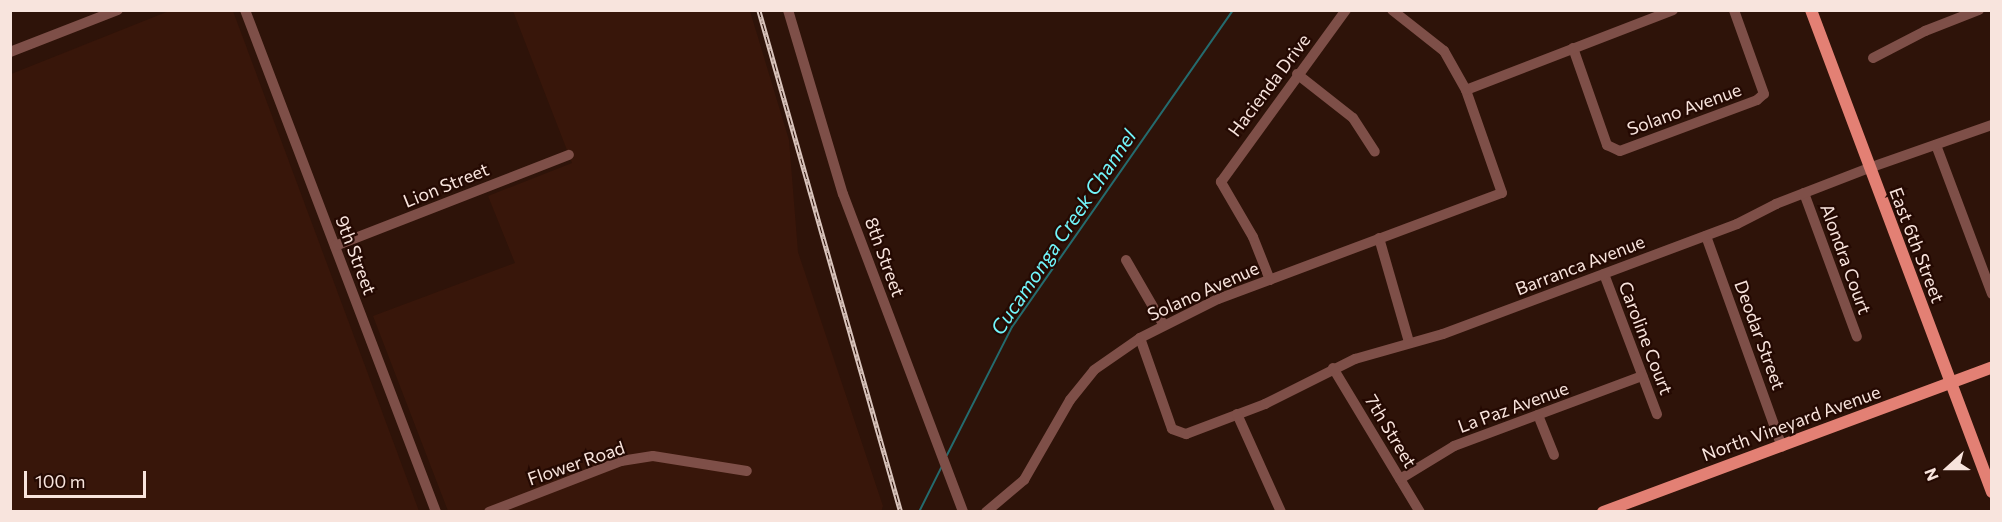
<!DOCTYPE html>
<style>
body{margin:0}
#map{position:relative;width:2002px;height:522px;overflow:hidden;background:#2e1309;font-family:Commissioner,sans-serif}
div>[style]{position:absolute}
.built>*{inset:0;background:#38160a}
.stream>*{height:2px;margin:-1px;padding:0 1px;transform-origin:1px;border-radius:1px;background:#246b6e}
.minor>*{height:10px;margin:-5px;padding:0 5px;transform-origin:5px;border-radius:5px;background:#7e4f48}
.major>*{height:12px;margin:-6px;padding:0 6px;transform-origin:6px;border-radius:6px;background:#e38074}
.rail>*{height:4.5px;margin-top:-2.25px;transform-origin:0;background:repeating-linear-gradient(90deg,#240902 0 7px,#dac5bd 0 14px);box-sizing:border-box;border-block:2px solid #dac5bd}
span{translate:-50% -50%;white-space:nowrap;text-align:center;line-height:1.15;-webkit-text-stroke:4.5px #240902;paint-order:stroke}
.street-label{font-size:18px;color:#f8e4dd}
.water-label{font-size:20px;color:#72f6fc;font-style:italic}
.frame{position:absolute;inset:0;border:12px solid #f8e4dd;pointer-events:none}
.north{position:absolute;left:1918px;top:438px;width:60px;height:60px;-webkit-text-stroke:4px #240902;paint-order:stroke;rotate:249deg;font-size:16px;font-weight:700;line-height:24px;text-align:center;color:#f8e4dd}
.north::after{content:'';display:block;margin:auto;width:21px;height:27px;background:#f8e4dd;clip-path:polygon(50% 0,100% 100%,50% 72%,0 100%)}
.scale{position:absolute;left:24px;top:471px;width:122px;height:27px;box-sizing:border-box;border:3px solid #f8e4dd;border-top:0;padding-left:8px;font-size:18px;line-height:21px;white-space:nowrap;color:#f8e4dd;-webkit-text-stroke:4px #240902;paint-order:stroke}
</style>
<div id="map">
<div class="built">
<i style="clip-path:polygon(169px 11px,233px 11px,419px 511px,11px 511px,11px 74px)"></i>
<i style="clip-path:polygon(513px 11px,750px 11px,789px 140px,798px 252px,883px 506px,881px 512px,448px 511px,373px 316px,515px 263px,488px 196px,572px 163px)"></i>
</div>
<div class="stream">
<i style="left:947px;top:455px;width:144px;rotate:-63.1deg"></i>
<i style="left:1012px;top:327px;width:386px;rotate:-55.1deg"></i>
<i style="left:919px;top:512px;width:51px;rotate:-63.4deg"></i>
</div>
<div class="minor">
<i style="left:245px;top:10px;width:537px;rotate:69.17deg"></i>
<i style="left:788px;top:10px;width:192px;rotate:73.4deg"></i>
<i style="left:843px;top:194px;width:340px;rotate:69.3deg"></i>
<i style="left:1573px;top:48px;width:103px;rotate:70.7deg"></i>
<i style="left:1607px;top:145px;width:14px;rotate:25deg"></i>
<i style="left:1620px;top:151px;width:146px;rotate:-20.4deg"></i>
<i style="left:1757px;top:100px;width:9px;rotate:-41deg"></i>
<i style="left:1764px;top:94px;width:89px;rotate:-109.7deg"></i>
<i style="left:10px;top:52px;width:116px;rotate:-21.3deg"></i>
<i style="left:1873px;top:58px;width:59px;rotate:-27.4deg"></i>
<i style="left:1925px;top:31px;width:58px;rotate:-21.3deg"></i>
<i style="left:1297px;top:74px;width:71px;rotate:38.2deg"></i>
<i style="left:1353px;top:118px;width:40px;rotate:57.1deg"></i>
<i style="left:1466px;top:90px;width:222px;rotate:-21.1deg"></i>
<i style="left:1936px;top:145px;width:159px;rotate:69.4deg"></i>
<i style="left:1804px;top:193px;width:153px;rotate:69.8deg"></i>
<i style="left:1706px;top:236px;width:224px;rotate:70.2deg"></i>
<i style="left:1379px;top:238px;width:108px;rotate:73.9deg"></i>
<i style="left:335px;top:246px;width:251px;rotate:-21.3deg"></i>
<i style="left:1126px;top:260px;width:74px;rotate:60deg"></i>
<i style="left:1604px;top:274px;width:150px;rotate:69.3deg"></i>
<i style="left:1270px;top:280px;width:46px;rotate:-111.6deg"></i>
<i style="left:1253px;top:237px;width:64px;rotate:-120.2deg"></i>
<i style="left:1221px;top:182px;width:213px;rotate:-54deg"></i>
<i style="left:1140px;top:338px;width:96px;rotate:70.6deg"></i>
<i style="left:1172px;top:429px;width:15px;rotate:20deg"></i>
<i style="left:1186px;top:434px;width:85px;rotate:-20.8deg"></i>
<i style="left:1265px;top:404px;width:101px;rotate:-26.6deg"></i>
<i style="left:1355px;top:359px;width:91px;rotate:-15.9deg"></i>
<i style="left:1443px;top:334px;width:314px;rotate:-20.5deg"></i>
<i style="left:1737px;top:224px;width:44px;rotate:-27.1deg"></i>
<i style="left:1776px;top:204px;width:100px;rotate:-21.2deg"></i>
<i style="left:1869px;top:168px;width:130px;rotate:-19.3deg"></i>
<i style="left:1333px;top:368px;width:168px;rotate:58.9deg"></i>
<i style="left:1237px;top:414px;width:107px;rotate:65.8deg"></i>
<i style="left:1538px;top:415px;width:43px;rotate:68.2deg"></i>
<i style="left:1400px;top:479px;width:63px;rotate:-31.4deg"></i>
<i style="left:1454px;top:446px;width:201px;rotate:-20.4deg"></i>
<i style="left:489px;top:512px;width:142px;rotate:-21.1deg"></i>
<i style="left:621px;top:461px;width:32px;rotate:-9deg"></i>
<i style="left:653px;top:456px;width:95px;rotate:9.1deg"></i>
<i style="left:986px;top:512px;width:50px;rotate:-40.1deg"></i>
<i style="left:1024px;top:480px;width:92px;rotate:-60.1deg"></i>
<i style="left:1070px;top:400px;width:38px;rotate:-51deg"></i>
<i style="left:1094px;top:370px;width:56px;rotate:-34.8deg"></i>
<i style="left:1140px;top:338px;width:87px;rotate:-26.6deg"></i>
<i style="left:1218px;top:299px;width:303px;rotate:-20.5deg"></i>
<i style="left:1502px;top:193px;width:109px;rotate:-109.3deg"></i>
<i style="left:1466px;top:90px;width:45px;rotate:-119.4deg"></i>
<i style="left:1444px;top:51px;width:66px;rotate:-141.7deg"></i>
</div>
<div class="major">
<i style="left:1811px;top:10px;width:515px;rotate:69.42deg"></i>
<i style="left:1603px;top:512px;width:415px;rotate:-20.4deg"></i>
</div>
<div class="rail">
<i style="left:759px;top:10px;width:522px;rotate:74.21deg"></i>
</div>
<div class="street-label">
<span style="left:1269px;top:85px;rotate:-53deg">Hacienda Drive</span>
<span style="left:1684px;top:109px;rotate:-20deg">Solano Avenue</span>
<span style="left:446px;top:185px;rotate:-22deg">Lion Street</span>
<span style="left:1917px;top:245px;rotate:69deg">East 6th Street</span>
<span style="left:356px;top:255px;rotate:69deg">9th Street</span>
<span style="left:885px;top:257px;rotate:70deg">8th Street</span>
<span style="left:1846px;top:259px;rotate:70deg">Alondra Court</span>
<span style="left:1580px;top:265px;rotate:-21deg">Barranca Avenue</span>
<span style="left:1203px;top:291px;rotate:-24deg">Solano Avenue</span>
<span style="left:1760px;top:335px;rotate:70deg">Deodar Street</span>
<span style="left:1646px;top:338px;rotate:69deg">Caroline Court</span>
<span style="left:1513px;top:407px;rotate:-20deg">La Paz Avenue</span>
<span style="left:1791px;top:423px;rotate:-20deg">North Vineyard Avenue</span>
<span style="left:1391px;top:431px;rotate:59deg">7th Street</span>
<span style="left:576px;top:463px;rotate:-19deg">Flower Road</span>
</div>
<div class="water-label">
<span style="left:1063px;top:232px;rotate:-56deg">Cucamonga Creek Channel</span>
</div>
<div class="frame"></div>
<div class="north">N</div>
<div class="scale">100 m</div>
</div>
